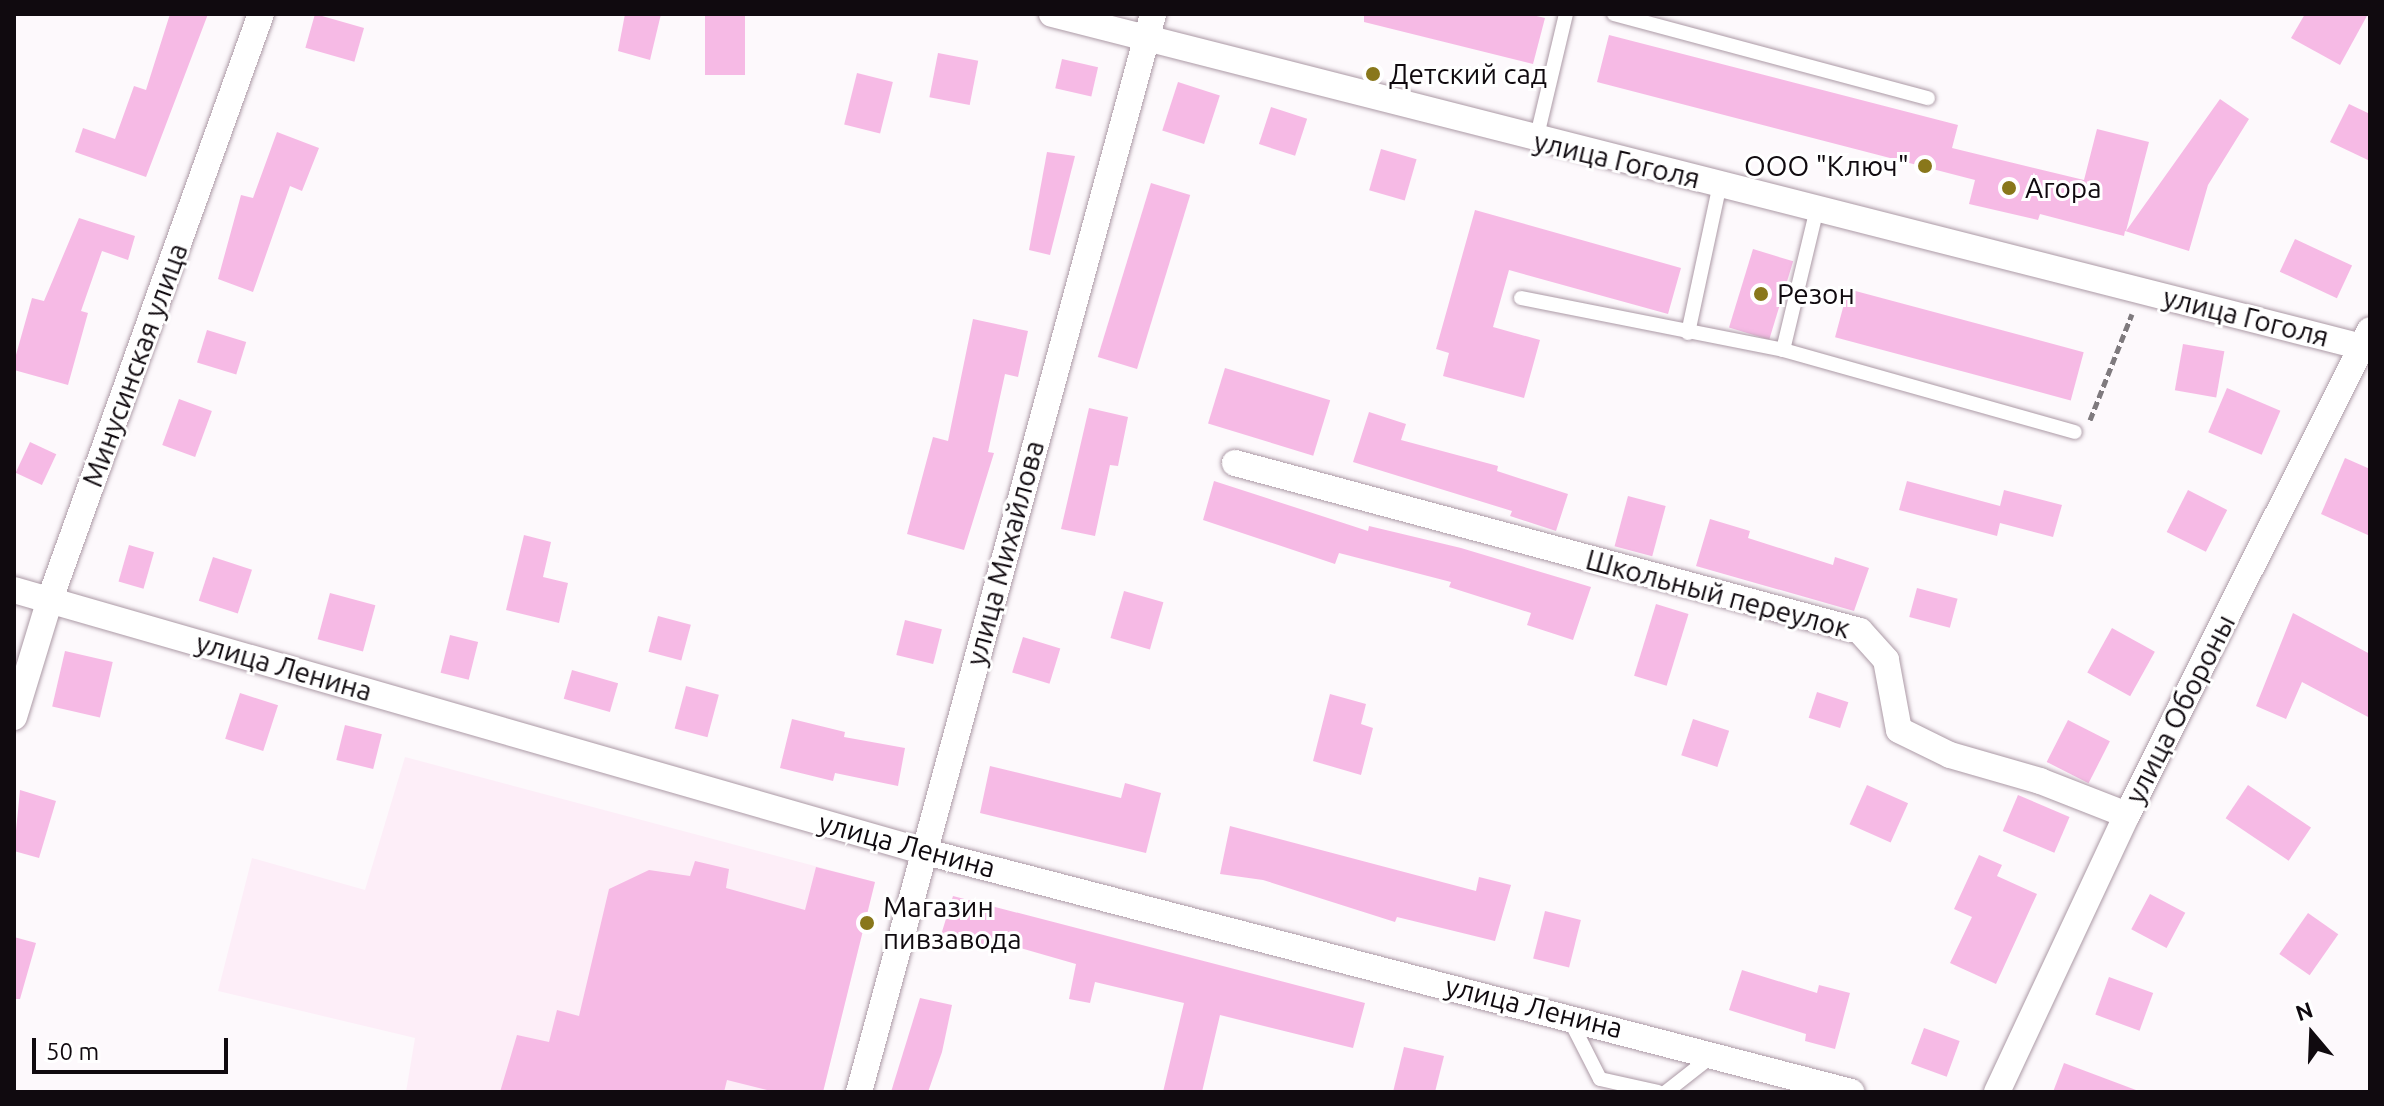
<!DOCTYPE html>
<meta charset="utf-8">
<style>
body{margin:0}
#map{position:relative;width:2384px;height:1106px;overflow:hidden;background:#fdf9fc;font-family:Ubuntu,sans-serif}
div>[style]{position:absolute}
.built>*{inset:0;background:#fdeef8}
.building>*{inset:0;background:#f6bae5;transform-origin:0 0}
.path>*{height:5px;margin-top:-2.5px;transform-origin:0;background:repeating-linear-gradient(90deg,#7f7a7e 0 8px,transparent 0 12px)}
.roads{filter:drop-shadow(0 0 2px #ac9aa6) drop-shadow(0 0 2px #ac9aa6)}
.service>*{height:14px;margin:-7px;padding:0 7px;transform-origin:7px;border-radius:7px;background:#fff}
.minor>*{height:26px;margin:-13px;padding:0 13px;transform-origin:13px;border-radius:13px;background:#fff}
.dots>*{width:22px;height:22px;translate:-50% -50%;box-sizing:border-box;border:4px solid #fff;border-radius:50%}
span{translate:-50% -50%;white-space:nowrap;text-align:center;line-height:1.15;-webkit-text-stroke:6px #fff;paint-order:stroke}
.poi-label{font-size:28px;color:#100a0f}
.left{translate:0 -50%;text-align:left}
.right{translate:-100% -50%;text-align:right}
.street-label{font-size:28px;color:#100a0f}
.frame{position:absolute;inset:0;border:16px solid #100a0f;pointer-events:none}
.north{position:absolute;left:2272px;top:994px;width:80px;height:80px;-webkit-text-stroke:6px #fff;paint-order:stroke;rotate:341deg;font-size:22px;font-weight:700;line-height:32px;text-align:center;color:#100a0f}
.north::after{content:'';display:block;margin:auto;width:28px;height:36px;background:#100a0f;clip-path:polygon(50% 0,100% 100%,50% 72%,0 100%)}
.scale{position:absolute;left:32px;top:1038px;width:196px;height:36px;box-sizing:border-box;border:4px solid #100a0f;border-top:0;padding-left:10px;font-size:24px;line-height:28px;white-space:nowrap;color:#100a0f;-webkit-text-stroke:6px #fff;paint-order:stroke}
</style>
<div id="map">
<div class="built">
<i style="clip-path:polygon(405px 757px,875px 882px,823px 1092px,406px 1092px,415px 1038px,218px 991px,252px 858px,365px 890px)"></i>
</div>
<div class="building">
<i style="clip-path:polygon(170px 14px,208px 14px,146px 177px,75px 152px,83px 128px,115px 139px,134px 86px,146px 90px)"></i>
<i style="left:315px;top:14px;width:51px;height:35px;rotate:16deg"></i>
<i style="clip-path:polygon(625px 14px,661px 14px,650px 60px,618px 51px)"></i>
<i style="left:705px;top:14px;width:40px;height:61px"></i>
<i style="clip-path:polygon(1364px 14px,1528px 14px,1545px 18px,1533px 64px,1364px 22px)"></i>
<i style="clip-path:polygon(2305px 14px,2368px 14px,2340px 65px,2291px 38px)"></i>
<i style="clip-path:polygon(1609px 35px,1958px 125px,1952px 148px,2084px 180px,2097px 129px,2149px 142px,2126px 231px,2220px 99px,2249px 119px,2208px 185px,2189px 251px,2125px 231px,2124px 236px,2040px 214px,2038px 220px,1969px 204px,1975px 180px,1597px 82px)"></i>
<i style="left:938px;top:53px;width:41px;height:45px;rotate:11deg"></i>
<i style="left:1062px;top:59px;width:37px;height:30px;rotate:13deg"></i>
<i style="left:857px;top:73px;width:37px;height:53px;rotate:14deg"></i>
<i style="left:1178px;top:82px;width:44px;height:51px;rotate:18deg"></i>
<i style="clip-path:polygon(2349px 104px,2370px 114px,2370px 161px,2330px 142px)"></i>
<i style="left:1271px;top:107px;width:38px;height:39px;rotate:18deg"></i>
<i style="clip-path:polygon(277px 132px,319px 148px,302px 191px,290px 186px,253px 292px,218px 279px,241px 195px,253px 198px)"></i>
<i style="left:1381px;top:149px;width:37px;height:43px;rotate:16deg"></i>
<i style="clip-path:polygon(1047px 152px,1075px 156px,1050px 255px,1029px 250px)"></i>
<i style="left:1151px;top:183px;width:41px;height:182px;rotate:17deg"></i>
<i style="clip-path:polygon(1475px 210px,1681px 268px,1668px 314px,1509px 270px,1493px 327px,1540px 340px,1524px 398px,1443px 376px,1449px 353px,1436px 349px)"></i>
<i style="clip-path:polygon(79px 218px,135px 236px,128px 260px,102px 251px,81px 311px,88px 313px,68px 385px,14px 370px,14px 362px,32px 298px,44px 301px)"></i>
<i style="left:2295px;top:239px;width:63px;height:36px;rotate:25deg"></i>
<i style="left:1753px;top:249px;width:42px;height:82px;rotate:17deg"></i>
<i style="left:1848px;top:289px;width:244px;height:50px;rotate:15deg"></i>
<i style="clip-path:polygon(973px 319px,1028px 331px,1018px 377px,1005px 374px,988px 452px,994px 453px,964px 550px,907px 534px,933px 437px,948px 441px)"></i>
<i style="left:207px;top:330px;width:41px;height:34px;rotate:17deg"></i>
<i style="left:2183px;top:344px;width:42px;height:47px;rotate:10deg"></i>
<i style="left:1225px;top:368px;width:110px;height:58px;rotate:17deg"></i>
<i style="left:2227px;top:388px;width:58px;height:48px;rotate:23deg"></i>
<i style="left:179px;top:399px;width:35px;height:49px;rotate:20deg"></i>
<i style="clip-path:polygon(1089px 408px,1128px 417px,1118px 466px,1110px 465px,1095px 536px,1061px 529px)"></i>
<i style="clip-path:polygon(1369px 412px,1406px 424px,1401px 440px,1498px 466px,1497px 471px,1568px 494px,1556px 531px,1510px 516px,1512px 511px,1353px 462px)"></i>
<i style="left:30px;top:442px;width:29px;height:34px;rotate:25deg"></i>
<i style="clip-path:polygon(2345px 458px,2370px 469px,2370px 536px,2321px 514px)"></i>
<i style="clip-path:polygon(1214px 481px,1368px 531px,1369px 526px,1461px 548px,1591px 587px,1573px 640px,1527px 625px,1531px 613px,1449px 587px,1451px 582px,1339px 553px,1335px 564px,1203px 520px)"></i>
<i style="clip-path:polygon(1907px 481px,2000px 506px,2004px 490px,2062px 505px,2053px 537px,2000px 523px,1997px 536px,1899px 510px)"></i>
<i style="left:2188px;top:490px;width:44px;height:47px;rotate:27deg"></i>
<i style="left:1628px;top:496px;width:39px;height:52px;rotate:15deg"></i>
<i style="clip-path:polygon(1710px 519px,1750px 531px,1748px 538px,1833px 565px,1835px 557px,1869px 568px,1854px 611px,1696px 566px)"></i>
<i style="clip-path:polygon(524px 535px,551px 542px,543px 577px,568px 583px,559px 623px,506px 610px)"></i>
<i style="left:129px;top:545px;width:26px;height:38px;rotate:16deg"></i>
<i style="left:213px;top:557px;width:41px;height:46px;rotate:18deg"></i>
<i style="left:1917px;top:588px;width:42px;height:30px;rotate:15deg"></i>
<i style="left:1124px;top:591px;width:41px;height:49px;rotate:16deg"></i>
<i style="left:330px;top:593px;width:47px;height:48px;rotate:15deg"></i>
<i style="left:1656px;top:604px;width:34px;height:75px;rotate:17deg"></i>
<i style="clip-path:polygon(2293px 613px,2370px 654px,2370px 718px,2302px 682px,2286px 719px,2256px 706px)"></i>
<i style="left:658px;top:616px;width:34px;height:37px;rotate:15deg"></i>
<i style="left:905px;top:620px;width:38px;height:36px;rotate:14deg"></i>
<i style="left:2112px;top:628px;width:49px;height:51px;rotate:29deg"></i>
<i style="left:450px;top:635px;width:29px;height:39px;rotate:14deg"></i>
<i style="left:1023px;top:637px;width:39px;height:37px;rotate:17deg"></i>
<i style="left:65px;top:651px;width:49px;height:57px;rotate:13deg"></i>
<i style="left:572px;top:670px;width:48px;height:30px;rotate:16deg"></i>
<i style="left:686px;top:686px;width:34px;height:44px;rotate:15deg"></i>
<i style="left:1817px;top:692px;width:33px;height:27px;rotate:18deg"></i>
<i style="left:240px;top:693px;width:40px;height:48px;rotate:18deg"></i>
<i style="clip-path:polygon(1330px 694px,1366px 704px,1361px 724px,1373px 728px,1361px 775px,1313px 761px)"></i>
<i style="clip-path:polygon(792px 719px,845px 732px,844px 737px,905px 748px,898px 786px,835px 773px,833px 781px,780px 768px)"></i>
<i style="left:1693px;top:719px;width:38px;height:38px;rotate:18deg"></i>
<i style="left:2068px;top:720px;width:47px;height:47px;rotate:27deg"></i>
<i style="left:345px;top:725px;width:38px;height:36px;rotate:14deg"></i>
<i style="clip-path:polygon(990px 766px,1121px 798px,1125px 783px,1161px 793px,1146px 853px,980px 813px)"></i>
<i style="left:1867px;top:785px;width:45px;height:43px;rotate:24deg"></i>
<i style="left:2248px;top:785px;width:76px;height:40px;rotate:34deg"></i>
<i style="clip-path:polygon(20px 790px,56px 801px,39px 858px,14px 851px)"></i>
<i style="left:2018px;top:795px;width:56px;height:39px;rotate:23deg"></i>
<i style="clip-path:polygon(1230px 826px,1476px 891px,1479px 877px,1511px 885px,1495px 941px,1397px 917px,1395px 922px,1263px 880px,1220px 874px)"></i>
<i style="clip-path:polygon(1979px 855px,2002px 865px,1997px 876px,2037px 894px,1996px 984px,1950px 963px,1972px 917px,1954px 909px)"></i>
<i style="clip-path:polygon(695px 861px,729px 869px,726px 888px,805px 910px,816px 867px,875px 882px,823px 1092px,775px 1092px,727px 1080px,724px 1092px,500px 1092px,517px 1035px,549px 1042px,557px 1010px,579px 1016px,609px 889px,649px 870px,690px 876px)"></i>
<i style="left:2150px;top:894px;width:40px;height:40px;rotate:28deg"></i>
<i style="clip-path:polygon(953px 896px,1365px 1003px,1353px 1048px,1220px 1015px,1202px 1092px,1163px 1092px,1184px 1003px,1095px 982px,1090px 1003px,1069px 999px,1076px 964px,1000px 942px,998px 949px,941px 935px)"></i>
<i style="left:1545px;top:911px;width:37px;height:49px;rotate:14deg"></i>
<i style="left:2308px;top:913px;width:37px;height:50px;rotate:35deg"></i>
<i style="clip-path:polygon(14px 937px,36px 943px,20px 999px,14px 999px)"></i>
<i style="clip-path:polygon(1742px 970px,1817px 993px,1819px 985px,1850px 993px,1835px 1049px,1805px 1041px,1806px 1034px,1729px 1010px)"></i>
<i style="left:2109px;top:977px;width:47px;height:40px;rotate:20deg"></i>
<i style="clip-path:polygon(920px 998px,952px 1005px,942px 1052px,928px 1092px,891px 1092px)"></i>
<i style="left:1924px;top:1028px;width:38px;height:38px;rotate:20deg"></i>
<i style="clip-path:polygon(1404px 1047px,1444px 1056px,1435px 1092px,1393px 1092px)"></i>
<i style="clip-path:polygon(2064px 1063px,2136px 1090px,2136px 1092px,2053px 1092px)"></i>
</div>
<div class="path">
<i style="left:2090px;top:420px;width:114px;rotate:-68.4deg"></i>
</div>
<div class="roads">
<div class="service">
<i style="left:1614px;top:14px;width:325px;rotate:15deg"></i>
<i style="left:1536px;top:140px;width:130px;rotate:-76.6deg"></i>
<i style="left:1521px;top:298px;width:267px;rotate:11.2deg"></i>
<i style="left:1783px;top:350px;width:303px;rotate:15.7deg"></i>
<i style="left:1688px;top:333px;width:152px;rotate:-77.9deg"></i>
<i style="left:1783px;top:350px;width:146px;rotate:-76.5deg"></i>
<i style="left:1570px;top:1020px;width:66px;rotate:63deg"></i>
<i style="left:1600px;top:1079px;width:59px;rotate:12.6deg"></i>
<i style="left:1666px;top:1092px;width:60px;rotate:-38.2deg"></i>
</div>
<div class="minor">
<i style="left:1052px;top:14px;width:1360px;rotate:14.26deg"></i>
<i style="left:1235px;top:463px;width:647px;rotate:15.05deg"></i>
<i style="left:1860px;top:631px;width:39px;rotate:48deg"></i>
<i style="left:1886px;top:660px;width:71px;rotate:79.5deg"></i>
<i style="left:1899px;top:730px;width:57px;rotate:26.1deg"></i>
<i style="left:1950px;top:755px;width:94px;rotate:16.1deg"></i>
<i style="left:2040px;top:781px;width:93px;rotate:21.3deg"></i>
<i style="left:14px;top:590px;width:945px;rotate:16.04deg"></i>
<i style="left:922px;top:851px;width:960px;rotate:14.54deg"></i>
<i style="left:14px;top:717px;width:123px;rotate:-73deg"></i>
<i style="left:50px;top:599px;width:622px;rotate:-70.17deg"></i>
<i style="left:859px;top:1092px;width:1117px;rotate:-74.74deg"></i>
<i style="left:1997px;top:1092px;width:306px;rotate:-64.9deg"></i>
<i style="left:2127px;top:815px;width:542px;rotate:-63.39deg"></i>
</div>
</div>
<div class="dots">
<i style="left:1373px;top:74px;background:#89771b"></i>
<i style="left:1925px;top:166px;background:#89771b"></i>
<i style="left:2009px;top:188px;background:#89771b"></i>
<i style="left:1761px;top:294px;background:#89771b"></i>
<i style="left:867px;top:923px;background:#89771b"></i>
</div>
<div class="poi-label">
<span class="left" style="left:1389px;top:74px">Детский сад</span>
<span class="right" style="left:1909px;top:166px">ООО "Ключ"</span>
<span class="left" style="left:2025px;top:188px">Агора</span>
<span class="left" style="left:1777px;top:294px">Резон</span>
<span class="left" style="left:883px;top:923px">Магазин<br>пивзавода</span>
</div>
<div class="street-label">
<span style="left:1617px;top:160px;rotate:13deg">улица Гоголя</span>
<span style="left:2246px;top:317px;rotate:14deg">улица Гоголя</span>
<span style="left:135px;top:365px;rotate:-70deg">Минусинская улица</span>
<span style="left:1005px;top:553px;rotate:-75deg">улица Михайлова</span>
<span style="left:1718px;top:594px;rotate:15deg">Школьный переулок</span>
<span style="left:284px;top:667px;rotate:16deg">улица Ленина</span>
<span style="left:2180px;top:709px;rotate:-63deg">улица Обороны</span>
<span style="left:907px;top:845px;rotate:15deg">улица Ленина</span>
<span style="left:1534px;top:1007px;rotate:14deg">улица Ленина</span>
</div>
<div class="frame"></div>
<div class="north">N</div>
<div class="scale">50 m</div>
</div>
